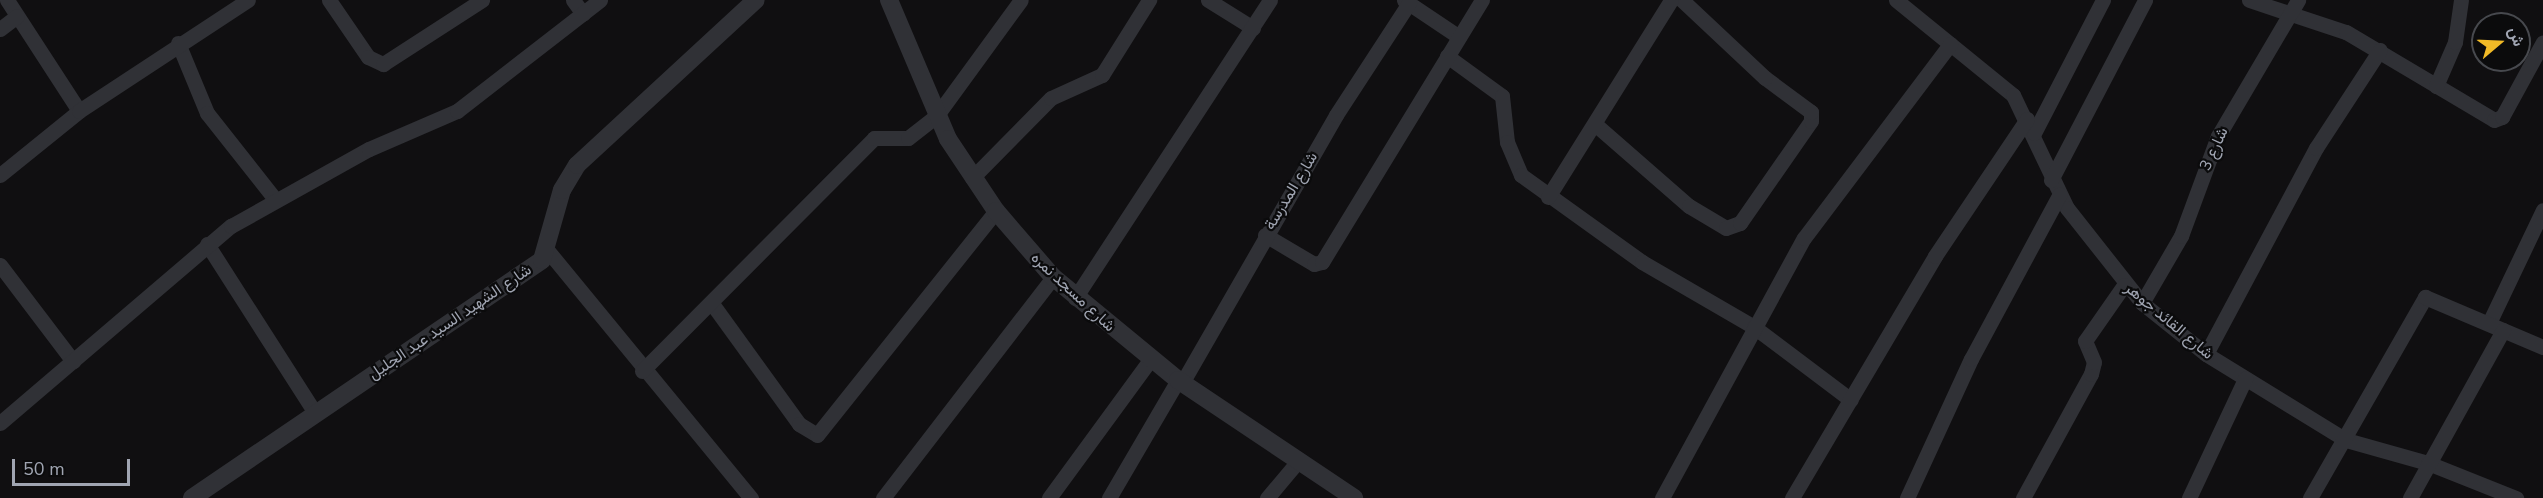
<!DOCTYPE html>
<meta charset="utf-8">
<style>
body{margin:0}
#map{position:relative;width:2543px;height:498px;overflow:hidden;background:#100f11;font-family:"Nunito Sans",Vazirmatn,sans-serif}
div>[style]{position:absolute}
.minor>*{height:15px;margin:-7.5px;padding:0 7.5px;transform-origin:7.5px;border-radius:7.5px;background:#303136}
.tertiary>*{height:18px;margin:-9px;padding:0 9px;transform-origin:9px;border-radius:9px;background:#303136}
span{translate:-50% -50%;white-space:nowrap;text-align:center;line-height:1.15;-webkit-text-stroke:4.5px #0b0b0c;paint-order:stroke}
.street-label{font-size:16px;color:#a0a5b2}
.north{position:absolute;left:2471px;top:12px;width:60px;height:60px;box-sizing:border-box;background:#0b0b0c;border:2px solid #47494e;border-radius:50%;rotate:71deg;font-size:16px;font-weight:700;line-height:24px;text-align:center;color:#a0a5b2}
.north::after{content:'';display:block;margin:auto;width:21px;height:27px;background:#f1ba27;clip-path:polygon(50% 0,100% 100%,50% 72%,0 100%)}
.scale{position:absolute;left:12px;top:459px;width:118px;height:27px;box-sizing:border-box;border:3px solid #a0a5b2;border-top:0;padding-left:8px;font-size:18px;line-height:21px;white-space:nowrap;color:#a0a5b2;-webkit-text-stroke:4px #0b0b0c;paint-order:stroke}
</style>
<div id="map">
<div class="minor">
<i style="left:7px;top:0;width:132px;rotate:57deg"></i>
<i style="left:329px;top:0;width:69px;rotate:55.6deg"></i>
<i style="left:368px;top:57px;width:17px;rotate:25deg"></i>
<i style="left:383px;top:64px;width:118px;rotate:-32.9deg"></i>
<i style="left:573px;top:0;width:17px;rotate:54deg"></i>
<i style="left:1208px;top:0;width:53px;rotate:31.9deg"></i>
<i style="left:1404px;top:0;width:66px;rotate:33.9deg"></i>
<i style="left:1896px;top:0;width:151px;rotate:39.1deg"></i>
<i style="left:2013px;top:95px;width:125px;rotate:64.5deg"></i>
<i style="left:2067px;top:208px;width:121px;rotate:51.7deg"></i>
<i style="left:2142px;top:303px;width:82px;rotate:38.6deg"></i>
<i style="left:2206px;top:354px;width:164px;rotate:31.6deg"></i>
<i style="left:2346px;top:440px;width:85px;rotate:15.7deg"></i>
<i style="left:2428px;top:463px;width:95px;rotate:21.7deg"></i>
<i style="left:2249px;top:0;width:102px;rotate:18.3deg"></i>
<i style="left:2346px;top:32px;width:172px;rotate:30.7deg"></i>
<i style="left:2494px;top:120px;width:9px;rotate:-21deg"></i>
<i style="left:2502px;top:117px;width:85px;rotate:-61.3deg"></i>
<i style="left:0;top:29px;width:21px;rotate:-37deg"></i>
<i style="left:178px;top:43px;width:76px;rotate:67.5deg"></i>
<i style="left:207px;top:113px;width:110px;rotate:51.7deg"></i>
<i style="left:1447px;top:56px;width:68px;rotate:36deg"></i>
<i style="left:1502px;top:96px;width:46px;rotate:83.8deg"></i>
<i style="left:1507px;top:142px;width:36px;rotate:67deg"></i>
<i style="left:1521px;top:175px;width:149px;rotate:35.7deg"></i>
<i style="left:1642px;top:262px;width:129px;rotate:30.1deg"></i>
<i style="left:1754px;top:327px;width:121px;rotate:37deg"></i>
<i style="left:2436px;top:86px;width:48px;rotate:-66.6deg"></i>
<i style="left:2455px;top:42px;width:42px;rotate:-81.9deg"></i>
<i style="left:1596px;top:125px;width:123px;rotate:41.1deg"></i>
<i style="left:1689px;top:206px;width:43px;rotate:30.7deg"></i>
<i style="left:1726px;top:228px;width:15px;rotate:-20deg"></i>
<i style="left:1740px;top:223px;width:124px;rotate:-55.2deg"></i>
<i style="left:1811px;top:121px;width:9px;rotate:-90deg"></i>
<i style="left:1811px;top:112px;width:57px;rotate:-143.5deg"></i>
<i style="left:1765px;top:78px;width:114px;rotate:-136.8deg"></i>
<i style="left:2034px;top:133px;width:150px;rotate:-62.6deg"></i>
<i style="left:0;top:175px;width:102px;rotate:-39deg"></i>
<i style="left:79px;top:111px;width:202px;rotate:-33.3deg"></i>
<i style="left:972px;top:178px;width:112px;rotate:-45.4deg"></i>
<i style="left:1051px;top:98px;width:56px;rotate:-24.3deg"></i>
<i style="left:1102px;top:75px;width:89px;rotate:-57.9deg"></i>
<i style="left:2051px;top:180px;width:203px;rotate:-62.4deg"></i>
<i style="left:1548px;top:197px;width:232px;rotate:-58deg"></i>
<i style="left:1265px;top:235px;width:57px;rotate:30.6deg"></i>
<i style="left:1314px;top:264px;width:8px;rotate:-14deg"></i>
<i style="left:1322px;top:262px;width:307px;rotate:-58.6deg"></i>
<i style="left:207px;top:244px;width:201px;rotate:57.4deg"></i>
<i style="left:548px;top:251px;width:320px;rotate:50.6deg"></i>
<i style="left:0;top:265px;width:121px;rotate:52.8deg"></i>
<i style="left:1075px;top:298px;width:356px;rotate:-56.8deg"></i>
<i style="left:2142px;top:303px;width:78px;rotate:-59.8deg"></i>
<i style="left:2181px;top:236px;width:107px;rotate:-69.7deg"></i>
<i style="left:2218px;top:136px;width:158px;rotate:-59.5deg"></i>
<i style="left:713px;top:305px;width:147px;rotate:54.1deg"></i>
<i style="left:799px;top:424px;width:21px;rotate:31deg"></i>
<i style="left:817px;top:435px;width:287px;rotate:-51.4deg"></i>
<i style="left:2489px;top:323px;width:125px;rotate:-64.5deg"></i>
<i style="left:2206px;top:354px;width:234px;rotate:-61.9deg"></i>
<i style="left:2316px;top:148px;width:117px;rotate:-56.9deg"></i>
<i style="left:642px;top:371px;width:329px;rotate:-45.1deg"></i>
<i style="left:874px;top:138px;width:34px"></i>
<i style="left:908px;top:138px;width:37px;rotate:-38deg"></i>
<i style="left:937px;top:115px;width:142px;rotate:-53.9deg"></i>
<i style="left:1182px;top:383px;width:309px;rotate:-60.1deg"></i>
<i style="left:1336px;top:115px;width:134px;rotate:-56.9deg"></i>
<i style="left:0;top:423px;width:304px;rotate:-40.5deg"></i>
<i style="left:231px;top:226px;width:158px;rotate:-29.2deg"></i>
<i style="left:369px;top:149px;width:96px;rotate:-23.4deg"></i>
<i style="left:457px;top:111px;width:181px;rotate:-37.8deg"></i>
<i style="left:883px;top:498px;width:279px;rotate:-52.4deg"></i>
<i style="left:1049px;top:498px;width:171px;rotate:-53.8deg"></i>
<i style="left:1109px;top:498px;width:137px;rotate:-59.7deg"></i>
<i style="left:1267px;top:498px;width:50px;rotate:-49.9deg"></i>
<i style="left:1662px;top:498px;width:296px;rotate:-61.4deg"></i>
<i style="left:1804px;top:238px;width:243px;rotate:-53deg"></i>
<i style="left:1792px;top:498px;width:281px;rotate:-59.4deg"></i>
<i style="left:1935px;top:256px;width:165px;rotate:-56.1deg"></i>
<i style="left:1907px;top:498px;width:153px;rotate:-65.3deg"></i>
<i style="left:1971px;top:359px;width:187px;rotate:-61.7deg"></i>
<i style="left:2023px;top:498px;width:141px;rotate:-61.3deg"></i>
<i style="left:2091px;top:374px;width:12px;rotate:-76deg"></i>
<i style="left:2094px;top:362px;width:23px;rotate:-113deg"></i>
<i style="left:2085px;top:341px;width:68px;rotate:-55.1deg"></i>
<i style="left:2189px;top:498px;width:132px;rotate:-64.8deg"></i>
<i style="left:2310px;top:498px;width:232px;rotate:-60.2deg"></i>
<i style="left:2425px;top:297px;width:128px;rotate:23deg"></i>
<i style="left:2410px;top:498px;width:192px;rotate:-61deg"></i>
</div>
<div class="tertiary">
<i style="left:889px;top:0;width:151px;rotate:67deg"></i>
<i style="left:948px;top:139px;width:87px;rotate:56.3deg"></i>
<i style="left:996px;top:211px;width:87px;rotate:49.2deg"></i>
<i style="left:1053px;top:277px;width:162px;rotate:39.5deg"></i>
<i style="left:1178px;top:380px;width:212px;rotate:33.8deg"></i>
<i style="left:192px;top:498px;width:423px;rotate:-34.2deg"></i>
<i style="left:542px;top:260px;width:73px;rotate:-74.1deg"></i>
<i style="left:562px;top:190px;width:29px;rotate:-59deg"></i>
<i style="left:577px;top:165px;width:243px;rotate:-42.7deg"></i>
</div>
<div class="street-label">
<span style="left:2214px;top:149px;rotate:-65deg">شارع 3</span>
<span style="left:1291px;top:191px;rotate:-59deg">شارع المدرسة</span>
<span style="left:1073px;top:292px;rotate:43deg">شارع مسجد نمره</span>
<span style="left:2169px;top:321px;rotate:40deg">شارع القائد جوهر</span>
<span style="left:450px;top:322px;rotate:-34deg">شارع الشهيد السيد عبد الجليل</span>
</div>
<div class="north">ش</div>
<div class="scale">50 m</div>
</div>
